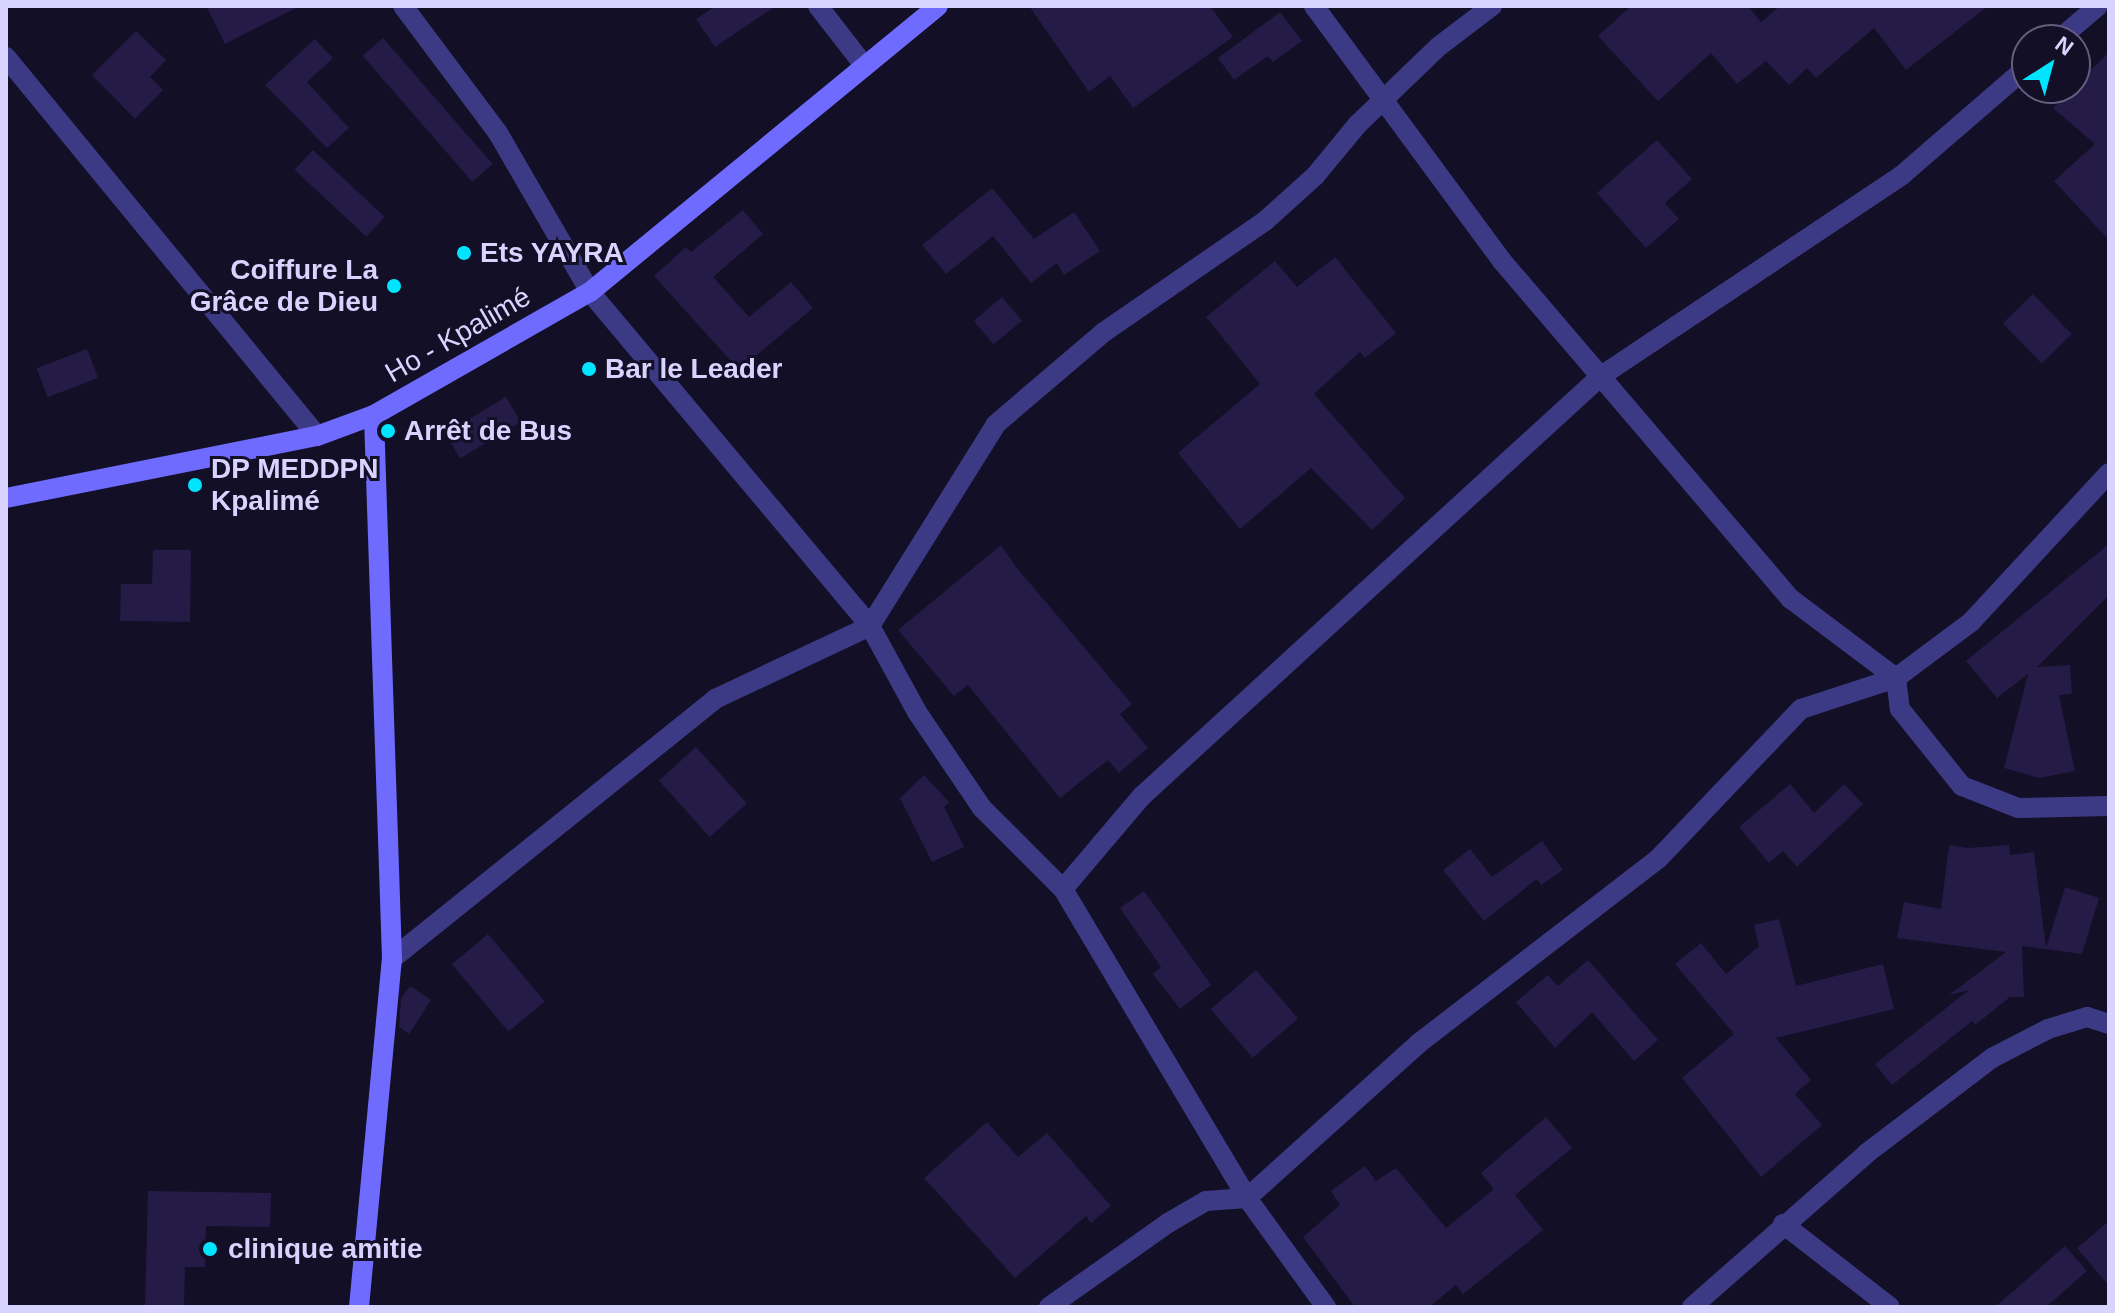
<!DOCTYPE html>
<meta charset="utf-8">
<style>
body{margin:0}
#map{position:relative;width:2115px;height:1313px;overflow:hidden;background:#130f26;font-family:Helvetica,sans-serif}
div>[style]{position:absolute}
.building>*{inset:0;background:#241b47;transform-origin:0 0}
.street>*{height:20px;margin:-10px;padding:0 10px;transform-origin:10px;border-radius:10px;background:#3d3a85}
.secondary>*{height:20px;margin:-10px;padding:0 10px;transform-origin:10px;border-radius:10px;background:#6f6bff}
.dots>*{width:22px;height:22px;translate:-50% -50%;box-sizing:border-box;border:4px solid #130f26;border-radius:50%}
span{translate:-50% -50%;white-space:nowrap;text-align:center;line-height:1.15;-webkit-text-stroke:6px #130f26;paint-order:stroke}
.poi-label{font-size:28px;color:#d9d4ff;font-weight:700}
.left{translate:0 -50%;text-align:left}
.right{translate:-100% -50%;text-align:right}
.street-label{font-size:28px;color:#d9d4ff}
.frame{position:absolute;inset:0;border:8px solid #d9d4ff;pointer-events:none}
.north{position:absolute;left:2011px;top:24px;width:80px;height:80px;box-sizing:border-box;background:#130f26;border:2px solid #625e7d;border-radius:50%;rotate:36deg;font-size:22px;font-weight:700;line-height:32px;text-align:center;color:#d9d4ff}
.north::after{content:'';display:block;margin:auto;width:28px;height:36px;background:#00e5ff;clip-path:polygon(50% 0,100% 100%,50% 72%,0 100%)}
</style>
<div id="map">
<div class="building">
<i style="clip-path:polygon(206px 6px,300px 6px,225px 44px)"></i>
<i style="clip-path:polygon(716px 6px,776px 6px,715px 47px,696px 19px)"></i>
<i style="clip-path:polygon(1029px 6px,1210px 6px,1233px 37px,1133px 108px,1110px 76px,1089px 92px)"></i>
<i style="clip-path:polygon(1631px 6px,1748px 6px,1761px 22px,1780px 6px,1988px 6px,1906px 70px,1874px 28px,1816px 78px,1807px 68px,1789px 85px,1766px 61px,1737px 84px,1711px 53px,1658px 101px,1598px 36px)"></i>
<i style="clip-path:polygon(1280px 12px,1302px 41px,1273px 62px,1268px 56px,1234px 80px,1218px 58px)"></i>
<i style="clip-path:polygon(136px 31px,166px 60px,150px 77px,163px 90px,135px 119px,92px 75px)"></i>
<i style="left:383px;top:38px;width:167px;height:27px;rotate:49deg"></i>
<i style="clip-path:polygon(315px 39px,333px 58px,307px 82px,349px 128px,327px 148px,265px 85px)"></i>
<i style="clip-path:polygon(2109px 52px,2109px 240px,2054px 181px,2095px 144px,2053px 108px)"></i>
<i style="clip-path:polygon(1657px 140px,1692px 179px,1665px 203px,1679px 219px,1646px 248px,1597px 193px)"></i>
<i style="left:313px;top:150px;width:98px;height:27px;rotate:43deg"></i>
<i style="clip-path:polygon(992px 188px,1034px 239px,1074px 212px,1100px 251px,1064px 275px,1057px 263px,1031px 283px,993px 236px,946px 274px,922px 245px)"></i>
<i style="clip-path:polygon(743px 210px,763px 234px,713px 277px,749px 317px,791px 282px,813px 308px,739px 370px,654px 276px,686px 247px,691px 252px)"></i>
<i style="clip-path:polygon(1335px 257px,1396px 333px,1365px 358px,1360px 352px,1314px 394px,1405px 498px,1372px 530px,1311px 468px,1240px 529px,1178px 453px,1260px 384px,1206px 317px,1275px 261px,1297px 287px)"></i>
<i style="left:2033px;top:294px;width:56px;height:42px;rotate:46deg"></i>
<i style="left:1002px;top:297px;width:31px;height:37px;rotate:50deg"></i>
<i style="left:87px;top:349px;width:31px;height:54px;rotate:69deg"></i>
<i style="left:506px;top:397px;width:29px;height:71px;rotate:59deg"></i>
<i style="clip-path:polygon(2109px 544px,2109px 595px,2037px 667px,2070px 665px,2072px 694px,2059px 695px,2075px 771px,2039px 778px,2004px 768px,2028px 674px,1997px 698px,1966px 661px)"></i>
<i style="clip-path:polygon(1001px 545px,1017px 568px,1132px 704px,1120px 714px,1148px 748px,1119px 773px,1108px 760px,1060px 798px,968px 685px,954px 696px,898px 630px)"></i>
<i style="clip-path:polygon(153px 550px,191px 550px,190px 622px,120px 621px,121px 584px,152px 584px)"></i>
<i style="left:696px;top:747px;width:76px;height:50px;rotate:48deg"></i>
<i style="clip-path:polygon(924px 775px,949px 802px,944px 807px,964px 847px,932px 862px,900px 798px)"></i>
<i style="clip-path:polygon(1790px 784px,1814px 813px,1844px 784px,1863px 804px,1797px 867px,1783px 851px,1769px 863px,1739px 827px)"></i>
<i style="clip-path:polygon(1542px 841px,1563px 870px,1541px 885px,1537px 879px,1484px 921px,1443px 870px,1470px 849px,1492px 877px)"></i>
<i style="clip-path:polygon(1949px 845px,1968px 848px,2009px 845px,2010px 855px,2034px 852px,2046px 948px,2065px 887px,2099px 898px,2082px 954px,2022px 946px,2024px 997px,2010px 997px,1975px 1025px,1972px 1021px,1892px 1085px,1875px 1064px,1969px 990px,1949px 995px,2006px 952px,1897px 938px,1904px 902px,1941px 909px)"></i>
<i style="clip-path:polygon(1144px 891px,1211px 985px,1180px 1009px,1153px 974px,1161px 967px,1120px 908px)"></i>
<i style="clip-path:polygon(1779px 919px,1796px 986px,1883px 964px,1894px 1009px,1776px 1038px,1811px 1080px,1795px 1094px,1822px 1125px,1761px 1177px,1682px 1078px,1734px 1034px,1675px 964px,1701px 943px,1726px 974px,1759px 946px,1754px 925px)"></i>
<i style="left:488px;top:934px;width:88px;height:47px;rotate:50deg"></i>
<i style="clip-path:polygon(1588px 960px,1658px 1040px,1634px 1061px,1592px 1012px,1555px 1048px,1516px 1002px,1548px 975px,1558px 986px)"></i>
<i style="left:1256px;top:970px;width:64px;height:60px;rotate:49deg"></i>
<i style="clip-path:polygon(410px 986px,431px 1000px,409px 1034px,399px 1027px,401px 998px)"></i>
<i style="clip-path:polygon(1546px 1117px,1572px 1148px,1515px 1195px,1543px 1230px,1463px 1294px,1456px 1285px,1429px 1307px,1355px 1307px,1303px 1237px,1340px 1205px,1331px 1191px,1365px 1166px,1376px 1181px,1396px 1168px,1446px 1228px,1494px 1189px,1481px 1173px)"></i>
<i style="clip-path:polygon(987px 1122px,1018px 1157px,1047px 1133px,1111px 1206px,1091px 1223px,1086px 1216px,1015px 1278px,924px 1178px)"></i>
<i style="clip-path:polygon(148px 1191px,271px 1193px,270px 1227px,206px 1226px,205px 1267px,185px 1267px,184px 1307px,145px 1307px)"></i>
<i style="clip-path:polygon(2109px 1221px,2109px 1286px,2077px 1248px)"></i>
<i style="clip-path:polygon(2065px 1246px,2087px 1271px,2046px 1307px,1995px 1307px)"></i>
</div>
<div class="street">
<i style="left:403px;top:6px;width:159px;rotate:53.2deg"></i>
<i style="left:498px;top:133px;width:184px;rotate:59.9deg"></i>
<i style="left:590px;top:292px;width:436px;rotate:50deg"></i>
<i style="left:870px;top:626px;width:98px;rotate:61.3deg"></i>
<i style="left:917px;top:712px;width:116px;rotate:55.9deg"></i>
<i style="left:982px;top:808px;width:115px;rotate:45deg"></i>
<i style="left:1063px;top:889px;width:360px;rotate:59.2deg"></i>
<i style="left:1247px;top:1198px;width:135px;rotate:54.1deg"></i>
<i style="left:818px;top:6px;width:73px;rotate:52.2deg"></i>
<i style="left:1314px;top:6px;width:317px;rotate:53.6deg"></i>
<i style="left:1502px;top:261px;width:445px;rotate:49.5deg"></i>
<i style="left:1791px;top:599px;width:131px;rotate:37deg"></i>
<i style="left:1896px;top:678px;width:31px;rotate:83deg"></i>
<i style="left:1900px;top:709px;width:99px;rotate:51.2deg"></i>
<i style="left:1962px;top:786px;width:60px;rotate:21.4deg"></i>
<i style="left:2018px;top:808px;width:91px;rotate:-1.3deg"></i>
<i style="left:2058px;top:40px;width:52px;rotate:-40.4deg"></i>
<i style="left:6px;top:57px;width:490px;rotate:50.6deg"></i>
<i style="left:1063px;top:889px;width:122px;rotate:-49.7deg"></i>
<i style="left:1142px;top:796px;width:622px;rotate:-42.46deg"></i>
<i style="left:1601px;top:376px;width:362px;rotate:-33.7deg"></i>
<i style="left:1902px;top:175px;width:165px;rotate:-40.8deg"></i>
<i style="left:392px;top:959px;width:415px;rotate:-38.8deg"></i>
<i style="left:715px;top:699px;width:171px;rotate:-25.2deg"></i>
<i style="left:870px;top:626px;width:238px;rotate:-58deg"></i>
<i style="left:996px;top:424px;width:142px;rotate:-40.4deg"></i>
<i style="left:1104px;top:332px;width:196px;rotate:-34.6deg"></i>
<i style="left:1265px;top:221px;width:67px;rotate:-42deg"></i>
<i style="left:1315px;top:176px;width:66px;rotate:-50.5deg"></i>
<i style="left:1357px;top:125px;width:112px;rotate:-43.9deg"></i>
<i style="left:1438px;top:47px;width:68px;rotate:-37.2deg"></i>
<i style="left:1783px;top:1224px;width:135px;rotate:37.8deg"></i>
<i style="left:1049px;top:1307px;width:146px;rotate:-35.2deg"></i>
<i style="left:1168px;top:1223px;width:44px;rotate:-30.1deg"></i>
<i style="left:1206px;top:1201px;width:41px;rotate:-4.2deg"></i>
<i style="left:1247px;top:1198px;width:232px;rotate:-42deg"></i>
<i style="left:1419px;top:1043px;width:303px;rotate:-37.6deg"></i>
<i style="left:1659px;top:858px;width:206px;rotate:-46.4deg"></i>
<i style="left:1801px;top:709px;width:100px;rotate:-18.1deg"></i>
<i style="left:1896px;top:678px;width:94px;rotate:-36.7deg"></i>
<i style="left:1971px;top:622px;width:203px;rotate:-47.2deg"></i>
<i style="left:1692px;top:1307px;width:233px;rotate:-41.3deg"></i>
<i style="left:1867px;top:1153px;width:157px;rotate:-37.2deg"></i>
<i style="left:1992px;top:1058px;width:63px;rotate:-27.4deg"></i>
<i style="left:2048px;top:1029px;width:41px;rotate:-17.1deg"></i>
<i style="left:2087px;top:1017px;width:23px;rotate:18deg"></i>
</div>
<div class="secondary">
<i style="left:6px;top:498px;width:317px;rotate:-11.3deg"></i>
<i style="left:317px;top:436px;width:61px;rotate:-20.2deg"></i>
<i style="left:374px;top:415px;width:249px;rotate:-29.7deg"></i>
<i style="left:590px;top:292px;width:450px;rotate:-39.4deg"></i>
<i style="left:359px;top:1307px;width:350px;rotate:-84.6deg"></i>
<i style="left:392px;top:959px;width:544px;rotate:-91.9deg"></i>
</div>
<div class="dots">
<i style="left:464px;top:253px;background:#00e5ff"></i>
<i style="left:394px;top:286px;background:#00e5ff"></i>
<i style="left:589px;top:369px;background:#00e5ff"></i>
<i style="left:388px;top:431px;background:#00e5ff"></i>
<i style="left:195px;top:485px;background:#00e5ff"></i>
<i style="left:210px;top:1249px;background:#00e5ff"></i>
</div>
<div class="poi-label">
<span class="left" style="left:480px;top:253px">Ets YAYRA</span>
<span class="right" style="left:378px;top:286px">Coiffure La<br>Grâce de Dieu</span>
<span class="left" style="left:605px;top:369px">Bar le Leader</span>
<span class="left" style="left:404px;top:431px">Arrêt de Bus</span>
<span class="left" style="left:211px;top:485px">DP MEDDPN<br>Kpalimé</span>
<span class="left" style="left:228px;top:1249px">clinique amitie</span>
</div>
<div class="street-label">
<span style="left:458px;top:335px;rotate:-30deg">Ho - Kpalimé</span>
</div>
<div class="frame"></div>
<div class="north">N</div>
</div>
